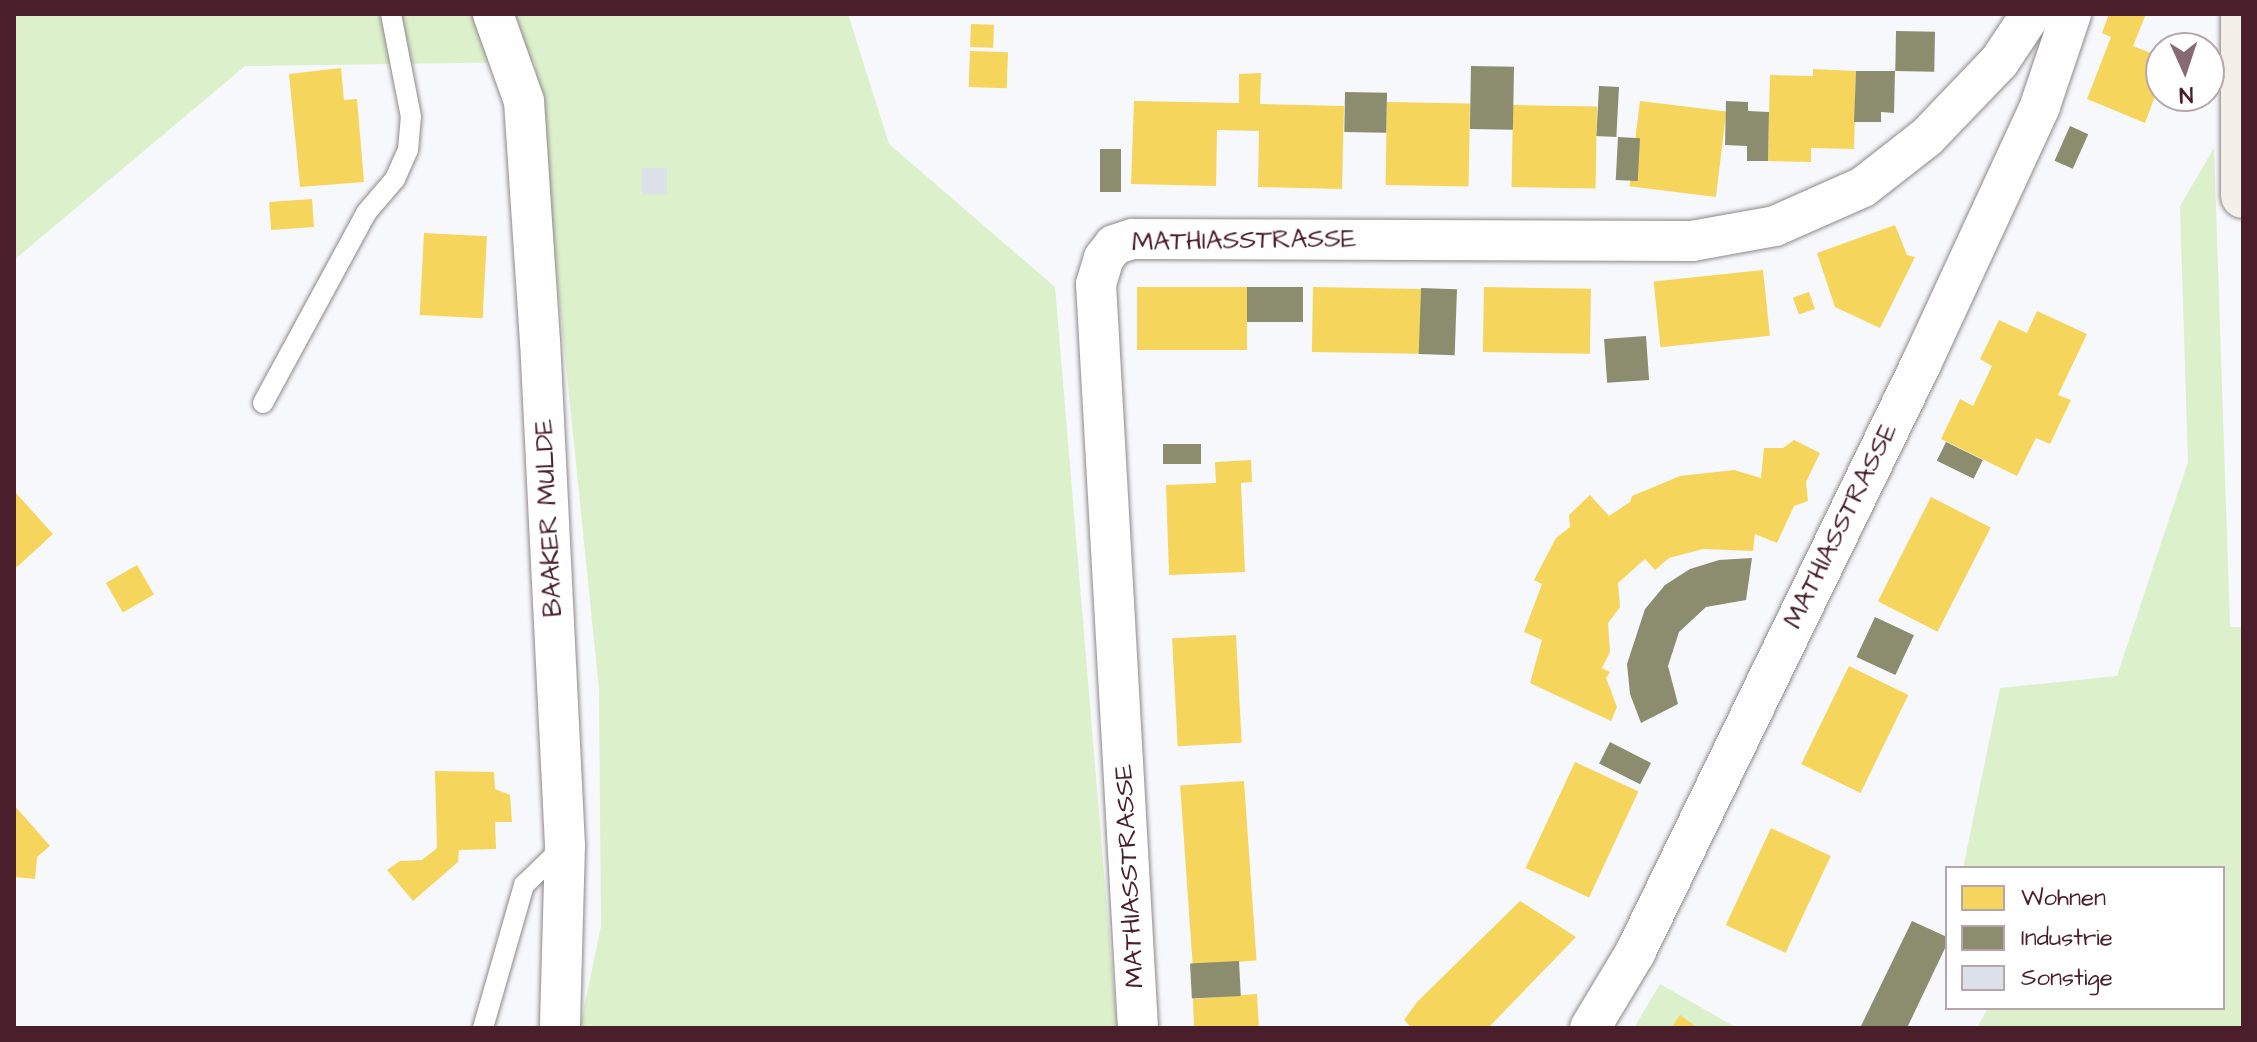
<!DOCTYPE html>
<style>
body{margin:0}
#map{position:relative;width:2257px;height:1042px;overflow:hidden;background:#f6f8fb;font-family:"Architects Daughter",sans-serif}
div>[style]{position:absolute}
.green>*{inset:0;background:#dbf0cb}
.homes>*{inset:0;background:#f6d55c;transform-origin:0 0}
.industry>*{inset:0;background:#8c8c6e;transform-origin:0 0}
.building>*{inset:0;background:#dde1e9;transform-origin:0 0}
.roads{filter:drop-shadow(0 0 2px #90888c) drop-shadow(0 0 2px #90888c)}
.lane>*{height:20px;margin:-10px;padding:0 10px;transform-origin:10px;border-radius:10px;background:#fefefe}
.street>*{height:40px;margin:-20px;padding:0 20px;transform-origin:20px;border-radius:20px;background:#fefefe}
.primary>*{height:44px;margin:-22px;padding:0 22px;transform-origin:22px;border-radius:22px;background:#f3f0ea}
span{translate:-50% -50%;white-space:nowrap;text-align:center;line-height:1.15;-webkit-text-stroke:8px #fff;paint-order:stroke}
.street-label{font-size:26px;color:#4a1f2b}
.frame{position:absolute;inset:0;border:16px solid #4a1f2b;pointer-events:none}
.legend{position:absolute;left:1945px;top:866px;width:280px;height:144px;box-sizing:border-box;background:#fff;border:2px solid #b7a5aa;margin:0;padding:10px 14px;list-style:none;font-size:24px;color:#4a1f2b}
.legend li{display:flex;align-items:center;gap:16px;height:40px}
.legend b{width:40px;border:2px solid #b7a5aa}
.north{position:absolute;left:2145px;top:32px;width:80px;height:80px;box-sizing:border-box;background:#fff;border:2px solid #b7a5aa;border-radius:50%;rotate:177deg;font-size:22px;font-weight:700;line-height:32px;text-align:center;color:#4a1f2b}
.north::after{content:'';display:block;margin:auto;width:28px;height:36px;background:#866b74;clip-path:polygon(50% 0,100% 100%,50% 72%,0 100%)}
</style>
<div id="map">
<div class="green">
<i style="clip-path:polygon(14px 14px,848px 14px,889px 144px,1055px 287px,1117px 1028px,580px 1028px,601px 926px,599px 689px,535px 62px,245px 66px,14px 260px)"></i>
<i style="clip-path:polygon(2214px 148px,2230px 627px,2243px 627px,2243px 1028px,1977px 1028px,1988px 1008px,2223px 1008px,2223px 868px,1965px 868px,1964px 864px,2000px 688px,2117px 676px,2188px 462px,2180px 206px)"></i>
<i style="clip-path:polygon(1660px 984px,1737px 1028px,1634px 1028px)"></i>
</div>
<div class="homes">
<i style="clip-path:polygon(2109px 14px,2146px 14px,2133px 46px,2161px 57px,2161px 80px,2145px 123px,2087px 99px,2111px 37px,2102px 33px)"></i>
<i style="left:971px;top:24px;width:23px;height:23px;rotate:2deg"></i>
<i style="left:970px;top:51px;width:38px;height:36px;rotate:2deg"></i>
<i style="clip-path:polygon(341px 68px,344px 100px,357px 99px,364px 182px,300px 187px,289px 74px)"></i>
<i style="clip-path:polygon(1813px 69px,1856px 71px,1854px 149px,1811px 148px,1811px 162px,1768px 161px,1770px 75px,1813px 76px)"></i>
<i style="clip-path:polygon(1261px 73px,1260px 104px,1344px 106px,1342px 189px,1258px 187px,1259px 131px,1217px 130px,1216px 186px,1131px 184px,1134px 101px,1239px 103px,1239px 74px)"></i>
<i style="left:1640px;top:101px;width:87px;height:86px;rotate:7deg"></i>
<i style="left:1387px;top:102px;width:83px;height:83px;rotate:1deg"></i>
<i style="left:1513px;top:105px;width:84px;height:82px;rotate:1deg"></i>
<i style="left:312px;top:199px;width:28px;height:43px;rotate:86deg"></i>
<i style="clip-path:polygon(1895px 225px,1907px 255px,1915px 257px,1880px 328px,1835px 307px,1817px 253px)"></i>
<i style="left:424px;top:233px;width:63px;height:82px;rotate:3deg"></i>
<i style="left:1763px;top:270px;width:66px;height:110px;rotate:84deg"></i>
<i style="left:1137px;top:287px;width:110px;height:63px"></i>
<i style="left:1313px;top:287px;width:108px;height:65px;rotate:1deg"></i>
<i style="left:1484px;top:287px;width:107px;height:65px;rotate:1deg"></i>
<i style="left:1809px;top:292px;width:18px;height:17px;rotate:71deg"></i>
<i style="clip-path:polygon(2037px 311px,2087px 334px,2058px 395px,2071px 400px,2050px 444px,2036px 438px,2017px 476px,1941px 439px,1960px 399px,1973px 406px,1992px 366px,1980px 359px,1999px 320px,2027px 333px)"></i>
<i style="clip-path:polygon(1794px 440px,1820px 453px,1806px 482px,1808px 501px,1794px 506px,1777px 543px,1755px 534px,1753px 551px,1703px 549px,1669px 558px,1655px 570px,1645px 559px,1618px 583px,1620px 607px,1608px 623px,1610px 652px,1602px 668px,1610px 672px,1606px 678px,1617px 707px,1611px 721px,1530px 683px,1542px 640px,1524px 632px,1542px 584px,1534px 580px,1556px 538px,1570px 527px,1569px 515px,1590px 495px,1609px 516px,1630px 502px,1632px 496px,1680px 476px,1734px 470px,1761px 478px,1764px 448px,1783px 448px)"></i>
<i style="clip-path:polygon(1251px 460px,1252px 482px,1241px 483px,1245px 572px,1169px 575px,1166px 485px,1216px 483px,1215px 462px)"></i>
<i style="clip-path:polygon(14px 491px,53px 534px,17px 567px,14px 564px)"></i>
<i style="left:1931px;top:497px;width:67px;height:117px;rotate:27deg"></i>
<i style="left:137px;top:565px;width:34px;height:36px;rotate:60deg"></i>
<i style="left:1236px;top:635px;width:108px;height:64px;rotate:87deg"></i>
<i style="left:1849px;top:666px;width:66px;height:109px;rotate:26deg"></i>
<i style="left:1575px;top:762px;width:70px;height:117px;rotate:25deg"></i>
<i style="clip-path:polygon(435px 771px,494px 772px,495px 789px,510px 795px,512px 822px,495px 822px,496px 849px,459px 850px,458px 862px,413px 901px,387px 870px,400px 861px,422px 860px,437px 848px)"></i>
<i style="left:1244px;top:781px;width:180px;height:64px;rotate:86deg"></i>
<i style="clip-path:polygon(14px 805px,50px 846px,37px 857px,35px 879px,14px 877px)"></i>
<i style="left:1771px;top:828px;width:66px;height:107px;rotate:25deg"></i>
<i style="clip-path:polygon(1520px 901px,1576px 937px,1488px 1028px,1412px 1028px,1404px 1020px,1417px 1002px)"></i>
<i style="clip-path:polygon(1257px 994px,1259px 1028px,1194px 1028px,1193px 999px)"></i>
<i style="clip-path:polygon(1680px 1015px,1698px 1028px,1671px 1028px)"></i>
</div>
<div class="industry">
<i style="left:1896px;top:31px;width:39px;height:40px;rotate:1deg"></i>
<i style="left:1471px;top:66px;width:43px;height:63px;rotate:1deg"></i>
<i style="clip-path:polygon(1856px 71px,1895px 71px,1894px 113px,1881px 112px,1881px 122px,1854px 122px)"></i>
<i style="left:1599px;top:86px;width:20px;height:50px;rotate:3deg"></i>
<i style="left:1345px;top:92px;width:42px;height:40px;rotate:1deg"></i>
<i style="clip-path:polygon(1726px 101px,1748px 102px,1748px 111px,1769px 112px,1768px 161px,1747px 161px,1747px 146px,1725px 145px)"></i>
<i style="left:2070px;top:126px;width:20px;height:38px;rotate:24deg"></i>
<i style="left:1618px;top:137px;width:22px;height:43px;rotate:3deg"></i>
<i style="left:1100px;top:149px;width:21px;height:43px"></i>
<i style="left:1303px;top:287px;width:35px;height:56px;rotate:90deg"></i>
<i style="left:1421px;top:288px;width:36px;height:66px;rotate:2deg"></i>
<i style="left:1646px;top:336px;width:44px;height:42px;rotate:86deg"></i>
<i style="left:1946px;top:442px;width:41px;height:21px;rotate:26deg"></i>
<i style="left:1163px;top:444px;width:38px;height:20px"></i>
<i style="clip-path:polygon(1752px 558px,1746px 600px,1706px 607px,1679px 632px,1668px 666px,1678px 704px,1641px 723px,1630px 694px,1627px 664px,1645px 609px,1665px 585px,1690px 569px,1719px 560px)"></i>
<i style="left:1875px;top:617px;width:43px;height:44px;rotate:25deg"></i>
<i style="left:1610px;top:742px;width:46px;height:24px;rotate:27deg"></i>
<i style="clip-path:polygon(1912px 921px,1947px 937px,1947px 944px,1907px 1028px,1860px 1028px)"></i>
<i style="left:1239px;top:961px;width:35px;height:49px;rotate:87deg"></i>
</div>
<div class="building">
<i style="left:642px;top:168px;width:25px;height:26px"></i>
</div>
<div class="roads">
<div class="lane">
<i style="left:263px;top:403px;width:216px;rotate:-61.5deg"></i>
<i style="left:366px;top:213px;width:45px;rotate:-49.5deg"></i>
<i style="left:395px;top:179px;width:32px;rotate:-66deg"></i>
<i style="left:408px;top:150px;width:33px;rotate:-85deg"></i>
<i style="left:411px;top:117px;width:105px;rotate:-101deg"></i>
<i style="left:483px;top:1028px;width:149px;rotate:-74deg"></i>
<i style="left:524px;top:885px;width:53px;rotate:-44.2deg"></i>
</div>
<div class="street">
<i style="left:493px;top:14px;width:92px;rotate:70.4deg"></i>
<i style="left:524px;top:101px;width:240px;rotate:86.2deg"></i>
<i style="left:540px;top:340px;width:506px;rotate:87.17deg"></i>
<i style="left:565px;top:845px;width:183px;rotate:91.6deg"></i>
<i style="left:1138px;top:1028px;width:745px;rotate:-93.23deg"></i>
<i style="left:1096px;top:284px;width:27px;rotate:-73deg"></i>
<i style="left:1104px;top:258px;width:16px;rotate:-52deg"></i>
<i style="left:1114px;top:245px;width:20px;rotate:-18deg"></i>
<i style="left:1133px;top:239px;width:559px;rotate:0.2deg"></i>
<i style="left:1692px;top:241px;width:84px;rotate:-10.2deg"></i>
<i style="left:1775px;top:226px;width:96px;rotate:-23.9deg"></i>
<i style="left:1863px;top:187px;width:81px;rotate:-38deg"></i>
<i style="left:1927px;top:137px;width:104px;rotate:-46.2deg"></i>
<i style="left:1999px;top:62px;width:58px;rotate:-56.3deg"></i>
<i style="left:1590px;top:1028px;width:87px;rotate:-59deg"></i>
<i style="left:1635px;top:953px;width:655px;rotate:-64.1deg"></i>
<i style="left:1921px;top:364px;width:284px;rotate:-65.2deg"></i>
<i style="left:2040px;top:106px;width:97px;rotate:-71.4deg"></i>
</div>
<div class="primary">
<i style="left:2243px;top:14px;width:182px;rotate:90deg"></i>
</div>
</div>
<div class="street-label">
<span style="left:1244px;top:241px;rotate:-1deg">MATHIASSTRASSE</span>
<span style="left:549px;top:518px;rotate:-93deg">BAAKER MULDE</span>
<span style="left:1841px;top:526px;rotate:-64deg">MATHIASSTRASSE</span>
<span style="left:1130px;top:876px;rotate:-93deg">MATHIASSTRASSE</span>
</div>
<div class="frame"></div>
<ul class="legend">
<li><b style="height:22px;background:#f6d55c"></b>Wohnen</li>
<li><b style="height:22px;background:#8c8c6e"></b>Industrie</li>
<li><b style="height:22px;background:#dde1e9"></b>Sonstige</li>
</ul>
<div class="north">N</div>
</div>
